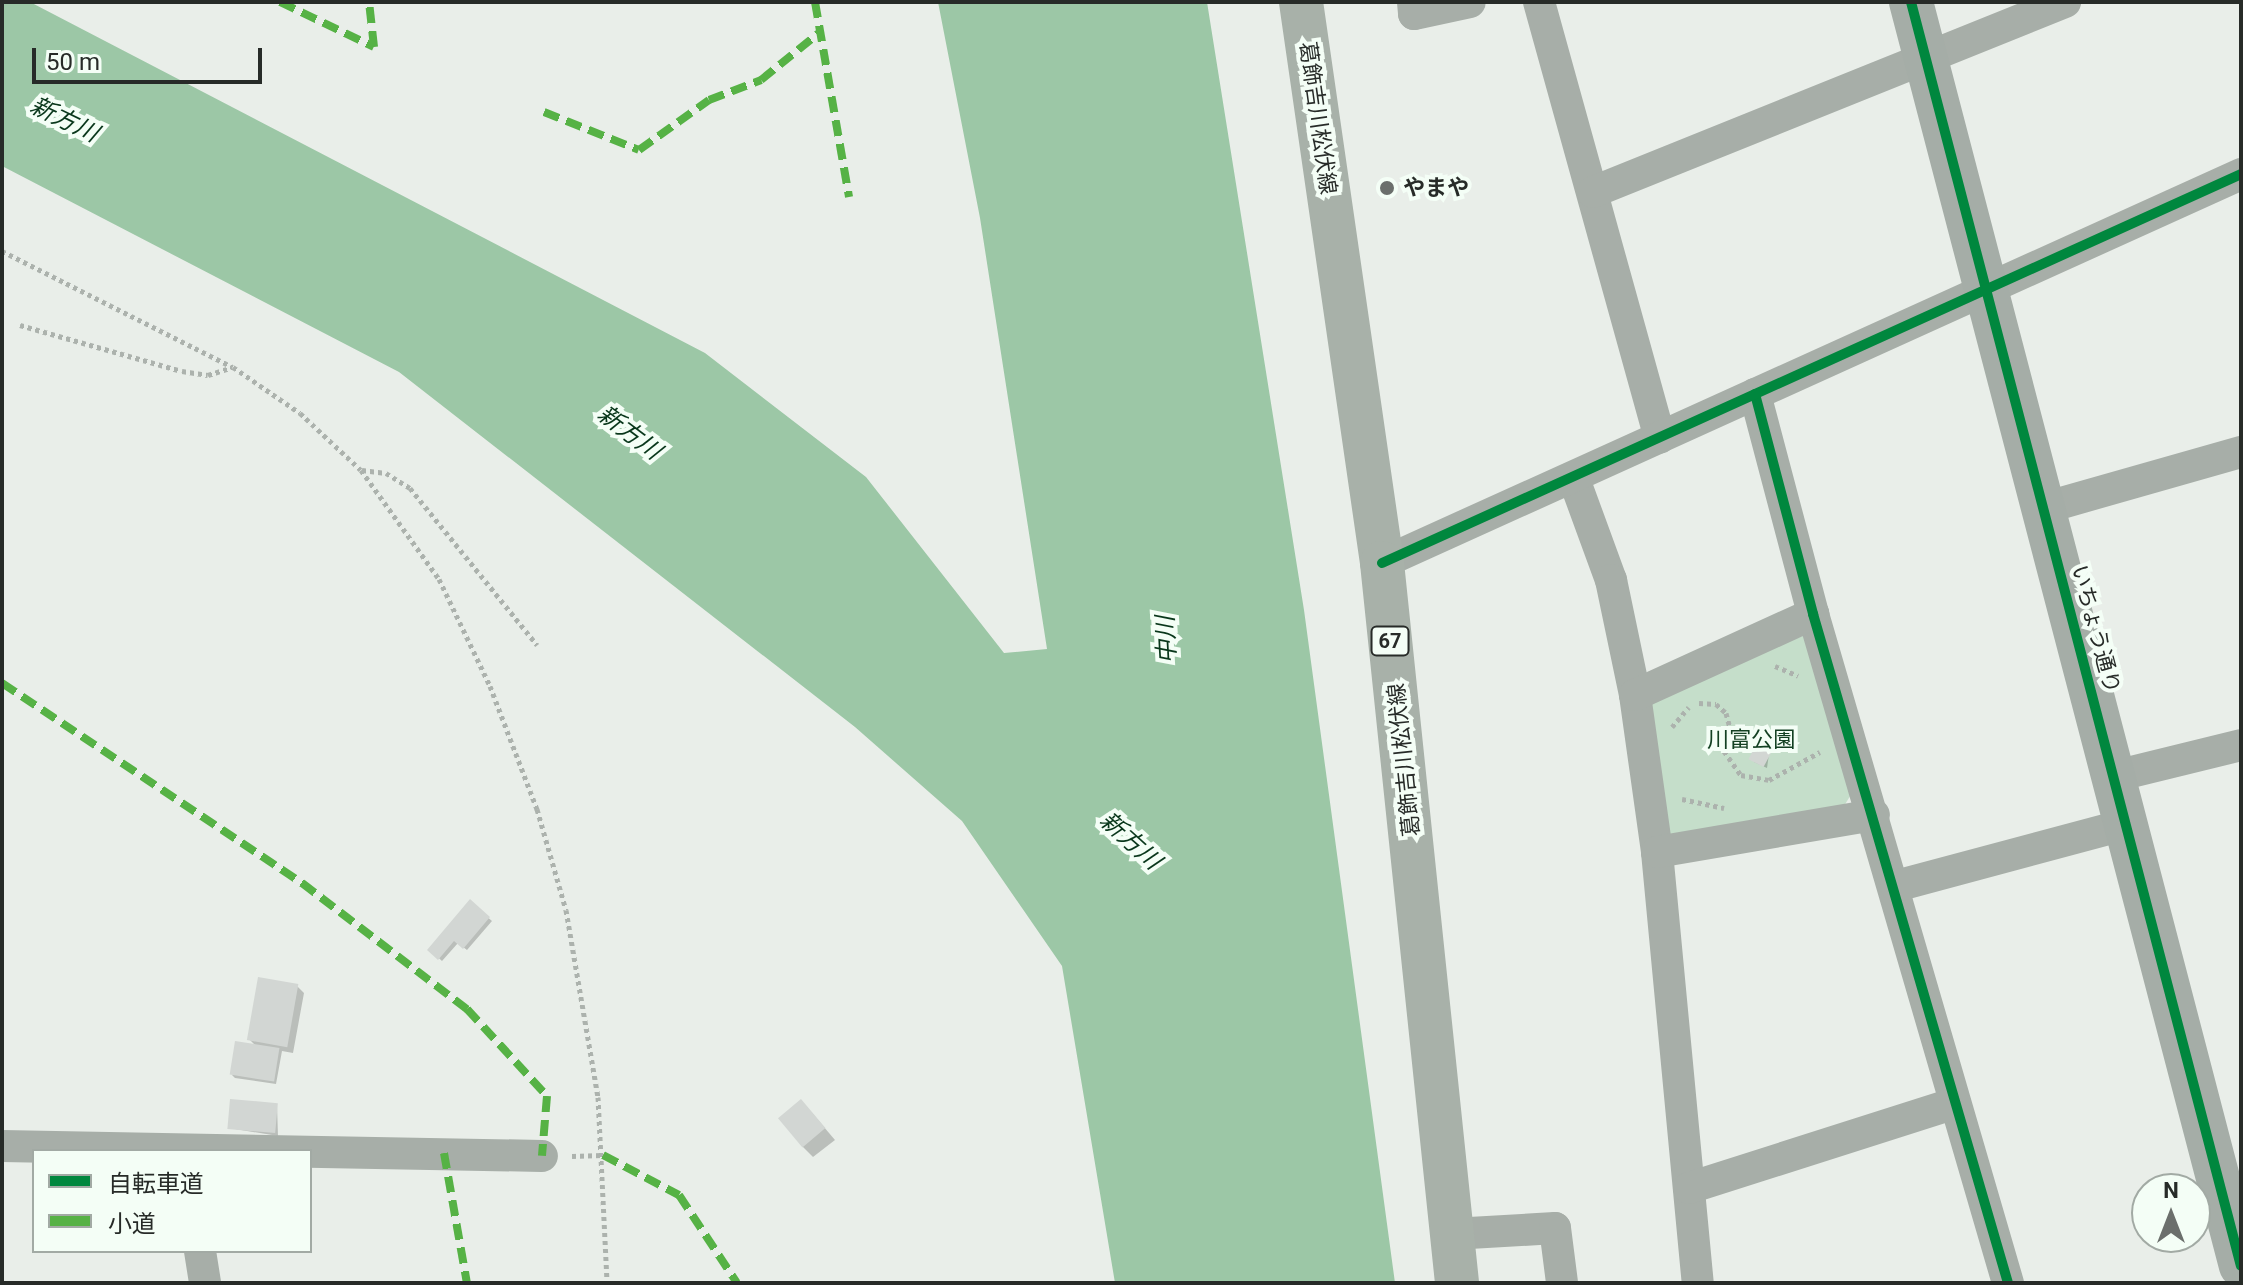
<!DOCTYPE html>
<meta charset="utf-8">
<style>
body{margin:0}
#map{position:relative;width:2243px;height:1285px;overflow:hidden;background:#e9eee9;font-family:Roboto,"Noto Sans JP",sans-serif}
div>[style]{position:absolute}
.green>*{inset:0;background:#c5deca}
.water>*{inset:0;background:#9cc7a6}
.shadow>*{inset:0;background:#0003}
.building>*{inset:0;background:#d2d6d3;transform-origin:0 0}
.path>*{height:5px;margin-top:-2.5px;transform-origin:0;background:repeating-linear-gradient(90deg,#acb2ad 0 4px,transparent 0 8px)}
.street>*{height:32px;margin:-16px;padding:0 16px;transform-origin:16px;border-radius:16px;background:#a7aea8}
.secondary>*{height:44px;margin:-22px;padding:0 22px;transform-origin:22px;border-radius:22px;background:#a5ada7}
.primary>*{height:44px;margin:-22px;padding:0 22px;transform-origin:22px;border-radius:22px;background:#a8b1a9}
.quiet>*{height:8px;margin-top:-4px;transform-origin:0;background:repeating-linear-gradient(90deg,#56b245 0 16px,transparent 0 24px)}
.cycleway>*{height:10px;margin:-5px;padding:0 5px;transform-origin:5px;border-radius:5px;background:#00873e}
.dots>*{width:22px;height:22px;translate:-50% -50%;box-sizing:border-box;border:4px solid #f4fef6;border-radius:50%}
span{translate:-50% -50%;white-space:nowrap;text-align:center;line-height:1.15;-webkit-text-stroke:8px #f4fef6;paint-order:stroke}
.shield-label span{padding:2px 6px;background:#f4fef6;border:2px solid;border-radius:6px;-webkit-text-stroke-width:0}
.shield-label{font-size:20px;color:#272b28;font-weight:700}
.street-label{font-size:22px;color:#272b28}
.poi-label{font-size:22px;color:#272b28;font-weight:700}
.left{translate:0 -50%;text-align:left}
.park-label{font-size:22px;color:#134022}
.water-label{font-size:24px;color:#09371b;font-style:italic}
.frame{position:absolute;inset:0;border:4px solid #272b28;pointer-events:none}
.legend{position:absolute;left:32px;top:1149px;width:280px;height:104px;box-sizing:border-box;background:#f4fef6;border:2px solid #a2aaa4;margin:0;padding:10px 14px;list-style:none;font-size:24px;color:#272b28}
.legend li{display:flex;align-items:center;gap:16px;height:40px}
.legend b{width:40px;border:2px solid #a2aaa4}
.north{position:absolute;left:2131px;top:1173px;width:80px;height:80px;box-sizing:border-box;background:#f4fef6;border:2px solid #a2aaa4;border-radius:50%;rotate:0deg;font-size:22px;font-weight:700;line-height:32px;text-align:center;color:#272b28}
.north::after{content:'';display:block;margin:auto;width:28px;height:36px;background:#6b6f6c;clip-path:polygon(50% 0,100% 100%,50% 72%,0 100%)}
.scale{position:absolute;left:32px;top:48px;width:230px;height:36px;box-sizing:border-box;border:4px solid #272b28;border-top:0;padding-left:10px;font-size:24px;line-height:28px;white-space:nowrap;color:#272b28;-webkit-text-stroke:6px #f4fef6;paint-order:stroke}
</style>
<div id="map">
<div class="green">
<i style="clip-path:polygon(1805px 635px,1852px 793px,1844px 806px,1672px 840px,1666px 831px,1650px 697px)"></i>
</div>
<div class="water">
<i style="clip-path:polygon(2px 2px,30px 2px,705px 353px,866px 477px,1004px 653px,1047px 649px,980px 218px,938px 2px,1207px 2px,1304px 610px,1395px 1283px,1115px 1283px,1062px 966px,962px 821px,855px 727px,399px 372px,2px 166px)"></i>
</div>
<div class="shadow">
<i style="clip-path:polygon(1769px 754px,1767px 768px,1754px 762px)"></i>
<i style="clip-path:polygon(470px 902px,492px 921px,467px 950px,458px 943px,442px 961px,429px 949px)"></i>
<i style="clip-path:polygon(297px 986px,304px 993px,293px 1053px,282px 1051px,276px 1084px,235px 1078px,232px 1075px,256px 1046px,249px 1039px)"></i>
<i style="clip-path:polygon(277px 1105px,278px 1136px,229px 1128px)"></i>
<i style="clip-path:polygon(812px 1113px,835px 1140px,813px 1157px,802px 1146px)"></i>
</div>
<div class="building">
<i style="left:1756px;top:745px;width:17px;height:16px;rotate:28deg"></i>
<i style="clip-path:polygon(470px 899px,490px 917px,463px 949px,454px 941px,438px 960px,427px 950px)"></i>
<i style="left:258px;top:977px;width:41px;height:64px;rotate:10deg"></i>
<i style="left:235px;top:1041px;width:45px;height:34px;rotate:9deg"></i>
<i style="left:230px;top:1099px;width:48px;height:30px;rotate:5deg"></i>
<i style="left:801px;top:1099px;width:38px;height:30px;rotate:50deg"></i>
</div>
<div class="path">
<i style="left:2px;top:251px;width:258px;rotate:26.7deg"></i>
<i style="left:233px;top:367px;width:81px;rotate:34.5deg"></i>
<i style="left:300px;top:413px;width:83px;rotate:43.1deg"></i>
<i style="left:361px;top:470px;width:134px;rotate:54.4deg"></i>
<i style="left:439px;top:579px;width:119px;rotate:64.5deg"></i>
<i style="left:490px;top:686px;width:132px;rotate:69.1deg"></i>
<i style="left:537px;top:809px;width:105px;rotate:74deg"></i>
<i style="left:566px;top:910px;width:190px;rotate:80.3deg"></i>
<i style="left:598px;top:1097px;width:186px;rotate:87.2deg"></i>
<i style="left:20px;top:325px;width:168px;rotate:15.9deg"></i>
<i style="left:182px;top:371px;width:26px;rotate:9deg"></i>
<i style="left:208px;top:375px;width:25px;rotate:-18deg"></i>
<i style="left:362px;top:470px;width:24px;rotate:7deg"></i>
<i style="left:386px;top:473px;width:28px;rotate:32deg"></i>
<i style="left:410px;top:488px;width:202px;rotate:51deg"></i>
<i style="left:1775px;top:666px;width:25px;rotate:23deg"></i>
<i style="left:1699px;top:703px;width:17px;rotate:3deg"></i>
<i style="left:1716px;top:704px;width:13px;rotate:42deg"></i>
<i style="left:1726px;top:713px;width:20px;rotate:75deg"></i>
<i style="left:1731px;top:732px;width:20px;rotate:110deg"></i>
<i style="left:1724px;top:751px;width:29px;rotate:55deg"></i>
<i style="left:1741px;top:775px;width:28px;rotate:10deg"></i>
<i style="left:1769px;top:780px;width:58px;rotate:-28.8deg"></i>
<i style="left:1672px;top:727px;width:26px;rotate:-50deg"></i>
<i style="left:1682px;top:799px;width:43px;rotate:12.1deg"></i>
<i style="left:572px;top:1156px;width:31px;rotate:-2deg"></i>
</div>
<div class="street">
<i style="left:1413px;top:2px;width:12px;rotate:85deg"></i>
<i style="left:1414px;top:14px;width:57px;rotate:-12.1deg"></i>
<i style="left:1539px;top:2px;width:452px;rotate:74.5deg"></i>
<i style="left:1593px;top:192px;width:509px;rotate:-21.93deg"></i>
<i style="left:1755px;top:394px;width:228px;rotate:75.2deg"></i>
<i style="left:1813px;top:614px;width:697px;rotate:73.75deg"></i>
<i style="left:1574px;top:479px;width:108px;rotate:69.9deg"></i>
<i style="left:1611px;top:580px;width:117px;rotate:78.2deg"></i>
<i style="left:1635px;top:695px;width:159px;rotate:82deg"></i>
<i style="left:1657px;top:852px;width:433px;rotate:84.6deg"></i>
<i style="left:2044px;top:508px;width:205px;rotate:-15.9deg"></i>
<i style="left:1382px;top:563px;width:943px;rotate:-24.36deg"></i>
<i style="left:1635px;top:695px;width:196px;rotate:-24.5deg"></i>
<i style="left:2115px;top:776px;width:130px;rotate:-13.8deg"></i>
<i style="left:1657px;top:852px;width:220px;rotate:-9.7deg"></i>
<i style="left:1896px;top:886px;width:239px;rotate:-15deg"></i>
<i style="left:2px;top:1146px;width:540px;rotate:1.06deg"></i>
<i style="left:1689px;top:1188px;width:279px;rotate:-17.7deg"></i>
<i style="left:1452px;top:1234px;width:103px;rotate:-3.3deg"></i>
<i style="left:1555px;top:1228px;width:55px;rotate:82.7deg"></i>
<i style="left:200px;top:1251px;width:32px;rotate:81deg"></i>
</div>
<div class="secondary">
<i style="left:1911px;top:2px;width:1306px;rotate:75.37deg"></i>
</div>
<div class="primary">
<i style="left:1301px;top:2px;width:567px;rotate:81.78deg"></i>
<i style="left:1382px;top:563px;width:724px;rotate:84.05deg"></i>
</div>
<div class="quiet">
<i style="left:280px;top:2px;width:104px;rotate:25.6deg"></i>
<i style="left:374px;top:47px;width:45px;rotate:-96.3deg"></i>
<i style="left:815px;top:2px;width:198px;rotate:80.1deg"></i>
<i style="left:544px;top:112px;width:102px;rotate:21.8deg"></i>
<i style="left:639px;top:150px;width:86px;rotate:-35.5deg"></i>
<i style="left:709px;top:100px;width:56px;rotate:-21deg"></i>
<i style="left:761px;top:80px;width:76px;rotate:-39.1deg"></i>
<i style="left:2px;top:683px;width:361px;rotate:33.7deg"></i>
<i style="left:302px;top:883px;width:208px;rotate:37.4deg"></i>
<i style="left:467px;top:1009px;width:118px;rotate:47.4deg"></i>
<i style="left:547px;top:1096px;width:60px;rotate:94.8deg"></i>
<i style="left:444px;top:1153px;width:132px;rotate:80deg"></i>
<i style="left:603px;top:1155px;width:86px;rotate:27.8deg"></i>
<i style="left:679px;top:1195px;width:105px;rotate:56.6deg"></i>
</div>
<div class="cycleway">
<i style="left:1911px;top:2px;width:1306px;rotate:75.37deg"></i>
<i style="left:1755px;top:394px;width:228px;rotate:75.2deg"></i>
<i style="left:1813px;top:614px;width:697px;rotate:73.75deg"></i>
<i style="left:1382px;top:563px;width:943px;rotate:-24.36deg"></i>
</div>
<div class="dots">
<i style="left:1387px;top:188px;background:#6b6f6c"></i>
</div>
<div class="shield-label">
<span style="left:1390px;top:641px">67</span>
</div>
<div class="street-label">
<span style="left:1318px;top:118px;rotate:82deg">葛飾吉川松伏線</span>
<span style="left:2096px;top:629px;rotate:75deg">いちょう通り</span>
<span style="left:1404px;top:760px;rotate:-96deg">葛飾吉川松伏線</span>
</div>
<div class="poi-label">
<span class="left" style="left:1403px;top:188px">やまや</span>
</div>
<div class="park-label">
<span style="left:1751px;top:740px">川富公園</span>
</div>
<div class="water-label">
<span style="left:64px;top:120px;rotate:26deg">新方川</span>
<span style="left:629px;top:433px;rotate:37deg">新方川</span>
<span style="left:1167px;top:640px;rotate:-93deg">中川</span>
<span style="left:1130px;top:841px;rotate:42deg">新方川</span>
</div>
<div class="frame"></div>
<ul class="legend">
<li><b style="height:10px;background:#00873e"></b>自転車道</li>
<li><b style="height:10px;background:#56b245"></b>小道</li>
</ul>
<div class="north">N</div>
<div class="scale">50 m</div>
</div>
